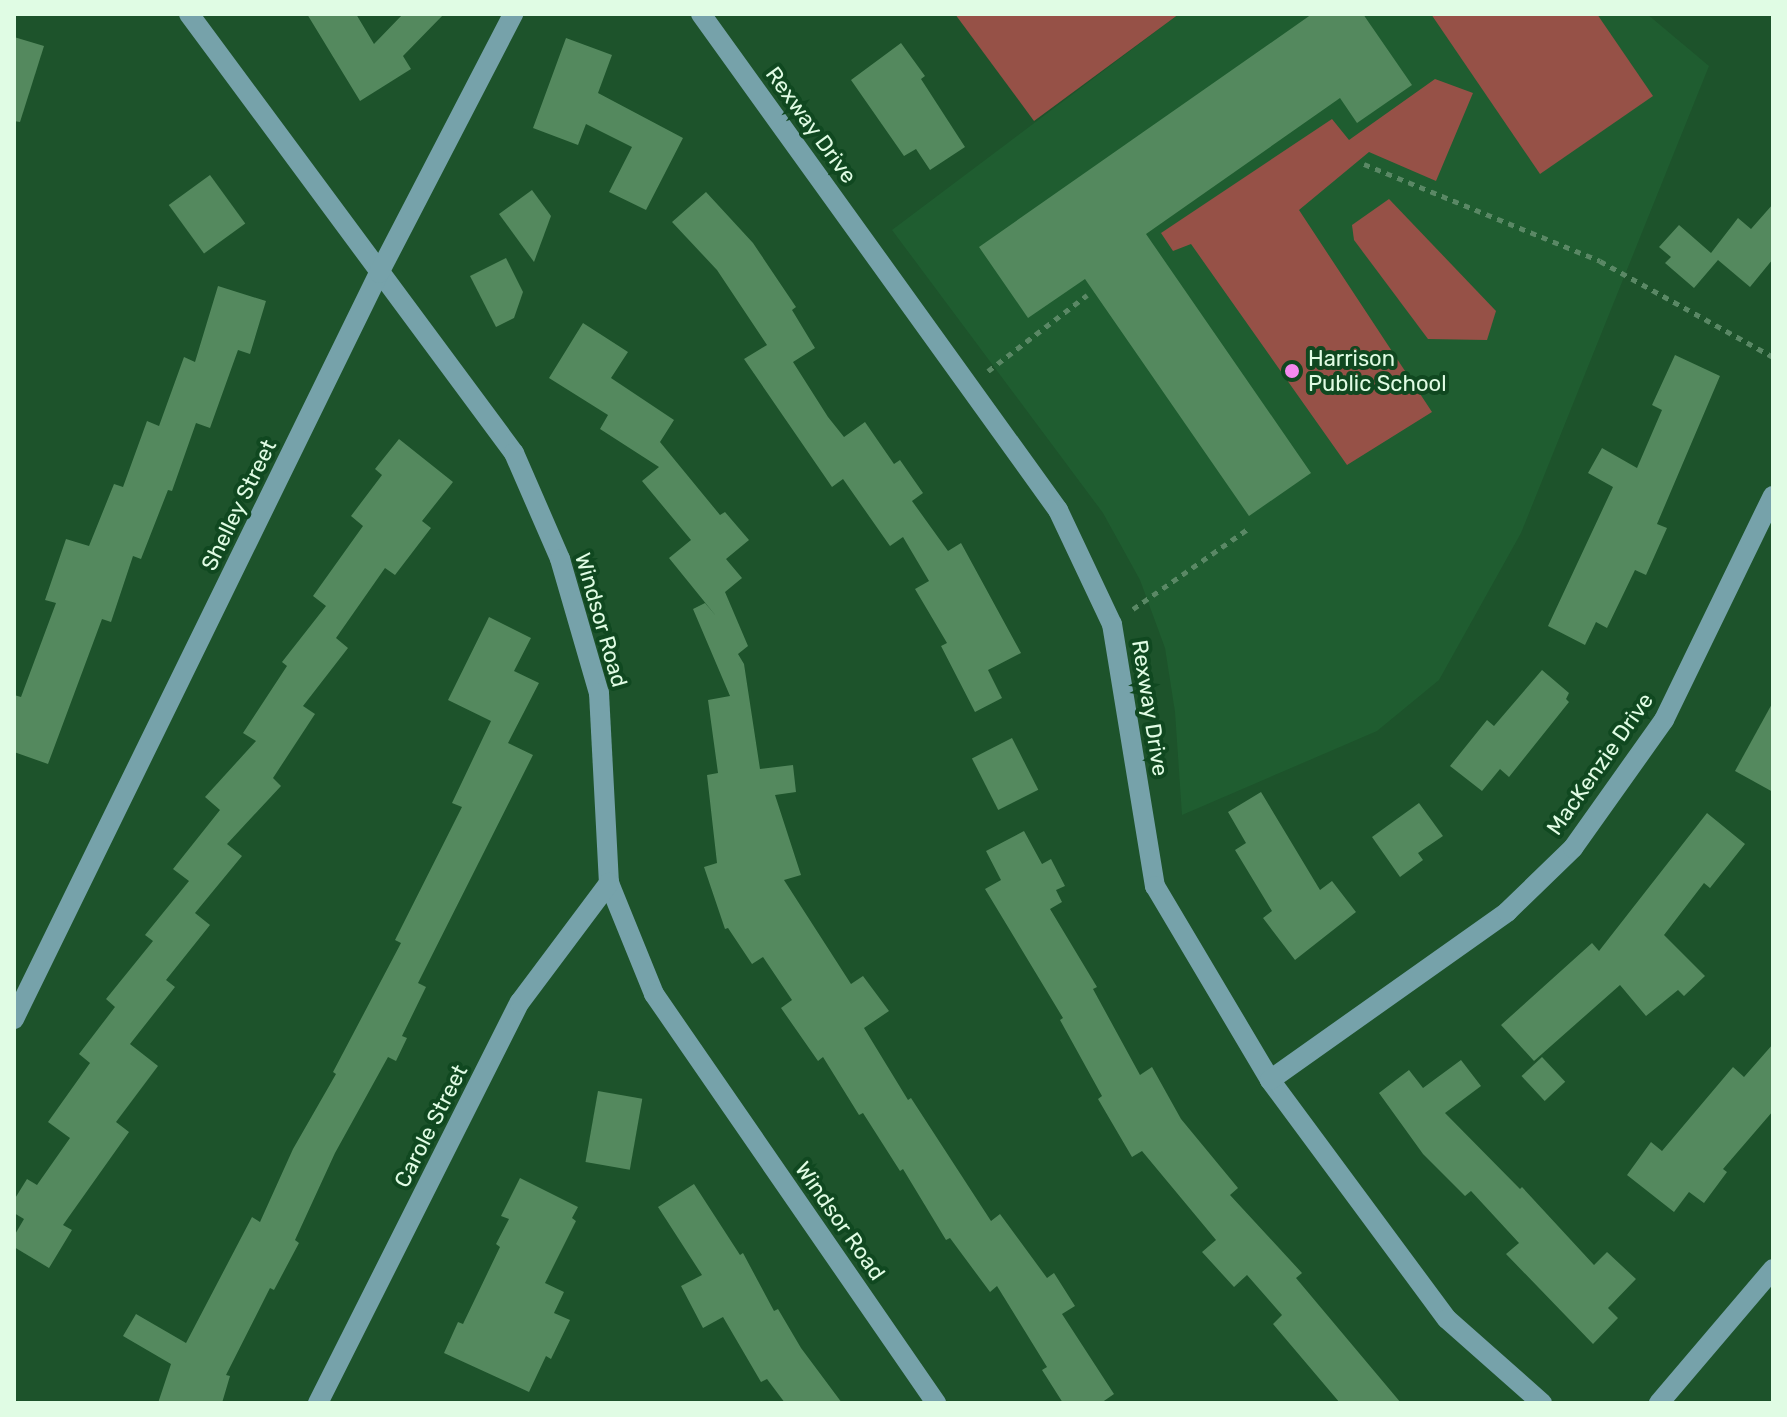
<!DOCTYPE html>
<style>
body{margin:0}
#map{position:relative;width:1787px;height:1417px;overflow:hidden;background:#1d532b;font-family:Rubik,sans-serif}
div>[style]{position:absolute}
.built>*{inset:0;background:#1f5d30}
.green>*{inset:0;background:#965147}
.building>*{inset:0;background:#54895e;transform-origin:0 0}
.path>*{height:5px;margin-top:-2.5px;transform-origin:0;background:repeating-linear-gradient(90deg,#5a8865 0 6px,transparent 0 12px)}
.minor>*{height:20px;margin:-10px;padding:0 10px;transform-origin:10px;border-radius:10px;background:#76a2aa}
.dots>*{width:22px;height:22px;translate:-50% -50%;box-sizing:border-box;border:4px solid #104820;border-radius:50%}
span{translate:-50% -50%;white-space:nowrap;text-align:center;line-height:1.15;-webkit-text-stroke:8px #104820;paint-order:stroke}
.street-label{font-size:22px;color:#e0fce4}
.poi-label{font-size:22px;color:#e0fce4}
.left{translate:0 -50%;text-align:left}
.frame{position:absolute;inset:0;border:16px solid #e0fce4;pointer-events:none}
</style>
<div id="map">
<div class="built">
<i style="clip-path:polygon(1179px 14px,1647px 14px,1709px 66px,1521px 533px,1439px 680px,1377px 731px,1182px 815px,1175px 712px,1165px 648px,1140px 580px,1103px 513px,892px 230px)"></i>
</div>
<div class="green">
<i style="clip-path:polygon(955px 14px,1179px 14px,1034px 121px)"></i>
<i style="clip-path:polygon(1431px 14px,1597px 14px,1653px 96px,1540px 174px)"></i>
<i style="clip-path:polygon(1435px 79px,1473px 93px,1436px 181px,1369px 152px,1299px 210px,1432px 412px,1347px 465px,1191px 244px,1173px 251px,1161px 233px,1332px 119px,1349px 140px)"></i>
<i style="clip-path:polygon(1389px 199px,1496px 311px,1487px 340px,1428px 339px,1354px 240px,1352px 225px)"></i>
</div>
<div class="building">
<i style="clip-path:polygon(307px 14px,356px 14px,374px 44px,403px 14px,444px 14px,403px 56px,411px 69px,360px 101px)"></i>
<i style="clip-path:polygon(1312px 14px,1363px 14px,1412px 85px,1357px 123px,1340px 98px,1146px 234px,1311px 473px,1249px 516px,1085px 279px,1028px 318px,979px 247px)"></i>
<i style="clip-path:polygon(14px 37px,44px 46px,20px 122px,14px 121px)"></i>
<i style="clip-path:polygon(566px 38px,612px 55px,598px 93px,683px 138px,646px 210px,609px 192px,632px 147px,586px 124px,578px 145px,533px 128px)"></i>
<i style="clip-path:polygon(901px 43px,925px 76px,921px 79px,965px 147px,930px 170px,916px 149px,904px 156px,851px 80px)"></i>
<i style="left:210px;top:175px;width:60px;height:51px;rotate:54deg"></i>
<i style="clip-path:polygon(532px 190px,551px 216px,534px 262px,499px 214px)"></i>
<i style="clip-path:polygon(706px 192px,753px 243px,796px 307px,792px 310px,815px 348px,793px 362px,828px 417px,844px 437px,865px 422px,894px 464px,900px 460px,923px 493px,912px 501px,948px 551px,961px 543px,1021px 653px,988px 670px,1002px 698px,975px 712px,941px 646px,947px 643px,915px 589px,929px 581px,903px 537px,890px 546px,843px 479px,832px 487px,744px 359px,767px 345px,717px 270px,672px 222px)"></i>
<i style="clip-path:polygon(1773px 204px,1773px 259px,1750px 287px,1718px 260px,1694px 288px,1665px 263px,1671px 257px,1659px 247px,1679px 225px,1711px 253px,1738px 218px,1751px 229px)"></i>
<i style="clip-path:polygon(506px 258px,523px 292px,514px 318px,496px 327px,470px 276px)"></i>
<i style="clip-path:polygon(218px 286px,266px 301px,250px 354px,238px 350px,210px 428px,196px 423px,172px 491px,168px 490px,141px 559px,133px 556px,111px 622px,102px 619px,48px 764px,14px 752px,14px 695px,21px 697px,56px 603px,45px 600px,66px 539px,89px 546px,114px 484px,123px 487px,147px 421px,159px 426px,184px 357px,195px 362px)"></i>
<i style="clip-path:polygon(583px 323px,628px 352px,611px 378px,674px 420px,660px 442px,720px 515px,725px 512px,749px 540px,726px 559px,742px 578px,725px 592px,748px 646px,738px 654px,744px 664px,760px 769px,793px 765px,796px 792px,775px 795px,801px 875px,784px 880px,851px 984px,863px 976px,889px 1011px,864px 1028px,908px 1100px,911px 1098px,991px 1221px,1000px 1214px,1047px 1278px,1054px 1273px,1075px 1306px,1062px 1314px,1114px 1394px,1101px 1403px,1063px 1403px,1042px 1370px,1047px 1367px,997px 1286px,990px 1292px,950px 1238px,946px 1240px,903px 1169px,900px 1171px,863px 1113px,859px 1115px,823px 1057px,818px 1061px,781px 1008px,792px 1000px,763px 957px,752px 964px,728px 928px,725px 929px,704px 867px,717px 863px,707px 775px,718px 773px,708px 700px,730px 696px,693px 609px,705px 603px,716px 616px,669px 558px,691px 540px,642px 481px,659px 467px,600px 429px,608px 415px,549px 378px)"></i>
<i style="clip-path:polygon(1675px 355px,1720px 376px,1657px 524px,1667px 528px,1646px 575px,1635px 570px,1607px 628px,1596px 622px,1585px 645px,1548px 626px,1613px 487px,1588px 473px,1602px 448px,1637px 468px,1662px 410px,1652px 405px)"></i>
<i style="clip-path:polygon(399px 439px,453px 482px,422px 521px,431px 528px,395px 575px,385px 568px,336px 638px,348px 648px,303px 706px,315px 714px,273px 778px,281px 786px,227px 844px,242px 856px,195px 913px,210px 925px,166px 980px,175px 987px,130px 1044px,158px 1066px,116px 1122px,129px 1132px,63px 1225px,72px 1230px,49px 1268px,14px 1247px,14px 1236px,24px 1219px,14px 1213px,14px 1200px,27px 1179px,37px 1185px,70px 1138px,48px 1122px,90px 1063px,79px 1054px,115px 1007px,106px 999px,153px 941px,145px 935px,189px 881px,173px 869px,220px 810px,205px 797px,256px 741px,243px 733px,287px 666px,282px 662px,326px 606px,313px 596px,363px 526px,351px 516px,382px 475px,375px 469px)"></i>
<i style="clip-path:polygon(489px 617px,531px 638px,514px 671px,539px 683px,508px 743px,533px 755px,418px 983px,426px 987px,402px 1036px,407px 1038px,396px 1061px,388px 1057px,335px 1153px,295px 1240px,299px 1243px,274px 1290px,270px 1288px,226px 1375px,230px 1376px,222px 1403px,158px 1403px,171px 1364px,123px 1336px,136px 1314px,186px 1343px,252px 1217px,260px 1222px,293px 1149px,336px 1074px,333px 1072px,401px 943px,395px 940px,462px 807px,452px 803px,491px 721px,448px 700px)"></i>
<i style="clip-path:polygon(1542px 670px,1569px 693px,1566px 699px,1569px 702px,1509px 777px,1500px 769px,1482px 791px,1450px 766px,1487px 720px,1494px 726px)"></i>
<i style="clip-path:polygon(1773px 702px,1773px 792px,1735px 771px)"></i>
<i style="left:1012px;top:738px;width:58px;height:45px;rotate:63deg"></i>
<i style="clip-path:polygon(1261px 792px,1320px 890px,1332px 881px,1356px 912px,1295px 960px,1263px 918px,1272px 911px,1235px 850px,1246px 843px,1228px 812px)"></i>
<i style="clip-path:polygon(1419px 803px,1443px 836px,1418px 853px,1423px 860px,1400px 877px,1372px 837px)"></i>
<i style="clip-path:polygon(1707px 813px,1745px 844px,1710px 888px,1704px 883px,1664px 935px,1705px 976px,1684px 996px,1678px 990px,1646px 1016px,1620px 985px,1534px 1061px,1501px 1025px,1592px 943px,1599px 951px)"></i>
<i style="clip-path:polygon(1024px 831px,1042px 864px,1051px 859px,1065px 886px,1056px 890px,1062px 902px,1050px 909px,1097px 987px,1093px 989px,1140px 1075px,1152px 1067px,1181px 1119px,1238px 1188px,1230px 1195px,1302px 1273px,1296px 1278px,1401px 1403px,1340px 1403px,1273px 1324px,1282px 1315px,1247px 1275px,1234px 1287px,1202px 1252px,1216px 1240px,1142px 1151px,1132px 1157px,1098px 1099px,1102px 1096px,1060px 1020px,1063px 1018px,985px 889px,1001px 880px,986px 851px)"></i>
<i style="clip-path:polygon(1773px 1044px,1773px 1111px,1723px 1169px,1727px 1172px,1704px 1203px,1689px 1192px,1674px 1212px,1627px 1175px,1651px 1142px,1662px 1151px,1733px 1067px,1744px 1077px)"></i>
<i style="left:1542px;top:1057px;width:34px;height:28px;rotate:47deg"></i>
<i style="clip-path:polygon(1461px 1060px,1481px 1086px,1445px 1113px,1520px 1189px,1522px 1187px,1594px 1265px,1607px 1252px,1636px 1279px,1608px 1308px,1618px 1318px,1593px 1344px,1506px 1254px,1519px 1243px,1471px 1191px,1465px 1196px,1423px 1154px,1379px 1093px,1409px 1070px,1423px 1088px)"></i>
<i style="left:598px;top:1091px;width:45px;height:72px;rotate:10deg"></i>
<i style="clip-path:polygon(520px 1178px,578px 1207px,572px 1218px,576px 1221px,545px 1283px,564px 1292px,554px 1313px,570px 1320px,551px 1359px,546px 1356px,529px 1392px,444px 1353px,458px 1322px,463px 1324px,500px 1247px,496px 1244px,509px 1219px,501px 1216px)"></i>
<i style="clip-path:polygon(694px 1184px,740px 1255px,743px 1253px,774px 1311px,778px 1309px,801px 1348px,842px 1403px,785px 1403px,767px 1379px,761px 1382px,723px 1317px,703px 1328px,681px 1286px,702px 1275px,658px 1207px)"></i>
</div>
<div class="path">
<i style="left:1364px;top:164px;width:255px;rotate:22.3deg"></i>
<i style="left:1600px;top:261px;width:198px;rotate:29deg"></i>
<i style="left:988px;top:371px;width:125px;rotate:-37.5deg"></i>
<i style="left:1133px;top:609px;width:141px;rotate:-34.9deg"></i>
</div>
<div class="minor">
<i style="left:189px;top:14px;width:546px;rotate:53.49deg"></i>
<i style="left:514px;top:453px;width:116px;rotate:66.5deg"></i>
<i style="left:560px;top:559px;width:140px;rotate:73.8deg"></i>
<i style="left:599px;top:693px;width:190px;rotate:87deg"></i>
<i style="left:609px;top:883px;width:120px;rotate:67.9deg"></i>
<i style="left:654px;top:994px;width:497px;rotate:55.4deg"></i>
<i style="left:701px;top:14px;width:611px;rotate:54.26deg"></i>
<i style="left:1058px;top:510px;width:126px;rotate:64.7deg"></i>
<i style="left:1112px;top:624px;width:266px;rotate:80.7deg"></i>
<i style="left:1155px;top:886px;width:226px;rotate:59.3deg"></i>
<i style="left:1270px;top:1080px;width:297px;rotate:53.5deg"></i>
<i style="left:1447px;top:1319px;width:127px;rotate:41.5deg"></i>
<i style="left:14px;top:1019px;width:831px;rotate:-63.93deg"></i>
<i style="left:379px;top:273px;width:292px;rotate:-62.6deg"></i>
<i style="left:1270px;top:1080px;width:291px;rotate:-35.3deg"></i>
<i style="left:1507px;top:912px;width:92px;rotate:-44.1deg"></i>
<i style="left:1573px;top:848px;width:157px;rotate:-54.6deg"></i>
<i style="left:1664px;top:720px;width:249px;rotate:-64.1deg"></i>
<i style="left:318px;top:1403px;width:449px;rotate:-63.3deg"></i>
<i style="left:520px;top:1002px;width:149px;rotate:-53.2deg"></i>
<i style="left:1659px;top:1403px;width:176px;rotate:-49.6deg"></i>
</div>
<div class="dots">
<i style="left:1292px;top:371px;background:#f589ef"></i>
</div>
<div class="street-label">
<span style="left:811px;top:125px;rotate:54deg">Rexway Drive</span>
<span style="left:239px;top:505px;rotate:-64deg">Shelley Street</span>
<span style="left:601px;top:620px;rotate:74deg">Windsor Road</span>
<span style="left:1150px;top:708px;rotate:81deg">Rexway Drive</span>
<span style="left:1600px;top:764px;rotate:-55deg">MacKenzie Drive</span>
<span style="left:431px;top:1126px;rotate:-63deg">Carole Street</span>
<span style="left:840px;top:1221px;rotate:55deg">Windsor Road</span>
</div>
<div class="poi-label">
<span class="left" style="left:1308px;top:371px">Harrison<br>Public School</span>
</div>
<div class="frame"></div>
</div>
